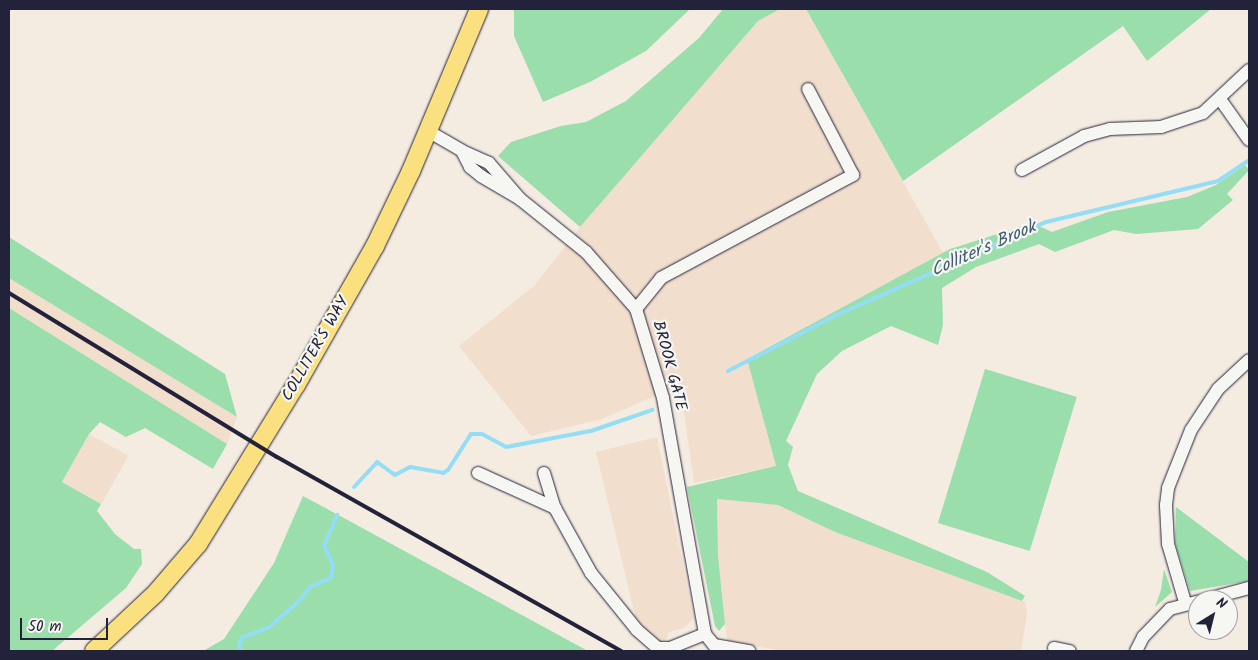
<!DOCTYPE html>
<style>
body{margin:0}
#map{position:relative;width:1258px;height:660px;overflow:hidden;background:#f4ebe1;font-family:Kalam,sans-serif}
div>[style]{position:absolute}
.built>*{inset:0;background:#f2decd;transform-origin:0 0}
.green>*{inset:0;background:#9adeab;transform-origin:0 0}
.stream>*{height:4px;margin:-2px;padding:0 2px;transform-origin:2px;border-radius:2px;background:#94ddf6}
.roads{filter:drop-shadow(0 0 1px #22223b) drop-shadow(0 0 1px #22223b)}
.minor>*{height:12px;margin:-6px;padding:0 6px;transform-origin:6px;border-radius:6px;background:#f6f6f2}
.highway>*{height:18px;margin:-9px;padding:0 9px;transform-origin:9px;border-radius:9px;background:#fbe080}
.rail>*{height:4px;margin:-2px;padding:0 2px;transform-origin:2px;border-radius:2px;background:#22223b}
span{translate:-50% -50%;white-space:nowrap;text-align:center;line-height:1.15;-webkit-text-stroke:4.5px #f6f6f2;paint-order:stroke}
.street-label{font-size:16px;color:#22223b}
.water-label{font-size:18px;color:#445a73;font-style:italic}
.frame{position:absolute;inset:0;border:10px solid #22223b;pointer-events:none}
.north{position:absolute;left:1188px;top:590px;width:50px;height:50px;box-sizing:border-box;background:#f6f6f2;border:1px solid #a1a1a9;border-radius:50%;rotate:36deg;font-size:14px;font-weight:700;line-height:20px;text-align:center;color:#22223b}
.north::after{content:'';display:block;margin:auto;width:18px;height:22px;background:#22223b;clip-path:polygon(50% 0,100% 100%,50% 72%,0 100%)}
.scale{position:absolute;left:20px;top:618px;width:88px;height:22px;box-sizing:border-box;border:2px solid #22223b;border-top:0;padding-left:6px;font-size:15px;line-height:18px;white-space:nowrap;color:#22223b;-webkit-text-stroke:4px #f6f6f2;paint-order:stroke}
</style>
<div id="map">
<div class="built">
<i style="clip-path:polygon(780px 9px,806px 9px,943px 253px,747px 358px,776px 466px,694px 483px,680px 385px,602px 419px,531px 436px,459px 346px,534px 286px,596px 207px,758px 21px)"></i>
<i style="clip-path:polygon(9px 278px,237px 417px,227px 444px,9px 308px)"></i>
<i style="left:89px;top:434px;width:45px;height:55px;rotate:29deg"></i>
<i style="clip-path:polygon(657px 437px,694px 618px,684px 628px,669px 632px,665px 643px,657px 645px,638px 628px,596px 452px)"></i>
<i style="clip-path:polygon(717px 499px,778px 505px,835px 532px,1025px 602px,1027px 614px,1021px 651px,782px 651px,727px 641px,718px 556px)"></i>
</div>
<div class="green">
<i style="clip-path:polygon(514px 9px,690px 9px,646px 51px,590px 82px,543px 102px,514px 36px)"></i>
<i style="clip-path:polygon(723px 9px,780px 9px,758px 21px,580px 227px,498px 156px,511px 142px,561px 126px,586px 122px,626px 101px,699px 38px)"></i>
<i style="clip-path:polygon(806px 9px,1211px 9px,1147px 61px,1123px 26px,903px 181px)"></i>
<i style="clip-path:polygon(1245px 165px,1249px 170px,1227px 194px,1233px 200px,1198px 229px,1136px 234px,1114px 230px,1055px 252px,1039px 244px,976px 267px,942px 288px,943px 325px,938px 345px,891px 326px,842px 351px,817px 374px,786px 441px,793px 447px,788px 465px,798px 491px,987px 572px,1025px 596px,1022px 601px,835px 532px,778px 505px,717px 499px,718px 556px,725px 624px,719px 631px,715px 626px,687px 487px,776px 466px,747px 359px,950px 249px,1032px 223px,1052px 232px,1108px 212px,1187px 197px,1216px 185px)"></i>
<i style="clip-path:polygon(9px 237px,225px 374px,237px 417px,9px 278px)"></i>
<i style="clip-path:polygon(9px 308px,227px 444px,213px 469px,145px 428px,126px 437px,100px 422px,89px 434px,62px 482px,101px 504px,97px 511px,115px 534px,134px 549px,141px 549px,142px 564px,126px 588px,52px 651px,9px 651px)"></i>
<i style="left:985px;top:369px;width:96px;height:161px;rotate:17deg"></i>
<i style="clip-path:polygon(303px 496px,342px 517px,588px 651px,203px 651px,224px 639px,274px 563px)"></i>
<i style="clip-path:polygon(1176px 507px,1249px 562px,1249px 581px,1190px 591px,1175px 543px)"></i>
<i style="clip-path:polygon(1164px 569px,1172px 592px,1155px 607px,1161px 590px)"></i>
</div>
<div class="stream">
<i style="left:728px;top:371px;width:123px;rotate:-27.2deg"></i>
<i style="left:837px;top:315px;width:229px;rotate:-24deg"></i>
<i style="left:1046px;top:222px;width:177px;rotate:-13.4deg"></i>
<i style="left:1218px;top:181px;width:37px;rotate:-34deg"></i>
<i style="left:354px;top:487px;width:34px;rotate:-47deg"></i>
<i style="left:377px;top:462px;width:22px;rotate:36deg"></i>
<i style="left:395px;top:475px;width:17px;rotate:-28deg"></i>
<i style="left:410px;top:467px;width:34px;rotate:10deg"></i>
<i style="left:443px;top:473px;width:6px;rotate:-31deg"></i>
<i style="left:448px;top:470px;width:43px;rotate:-57.4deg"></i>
<i style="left:471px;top:434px;width:11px"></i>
<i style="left:482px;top:434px;width:27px;rotate:28deg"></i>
<i style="left:506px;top:447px;width:86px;rotate:-10.7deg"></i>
<i style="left:591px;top:431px;width:65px;rotate:-19deg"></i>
<i style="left:241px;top:651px;width:7px;rotate:-106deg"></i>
<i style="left:239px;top:644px;width:8px;rotate:-60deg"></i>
<i style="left:243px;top:637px;width:27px;rotate:-20deg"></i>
<i style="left:268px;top:628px;width:40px;rotate:-41deg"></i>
<i style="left:298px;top:602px;width:19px;rotate:-51deg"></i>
<i style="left:310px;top:587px;width:23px;rotate:-23deg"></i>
<i style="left:331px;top:578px;width:13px;rotate:-81deg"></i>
<i style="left:333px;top:565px;width:21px;rotate:-115deg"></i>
<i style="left:324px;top:546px;width:34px;rotate:-67deg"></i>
</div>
<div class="roads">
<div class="minor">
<i style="left:1220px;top:99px;width:50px;rotate:54.7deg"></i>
<i style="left:428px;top:131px;width:39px;rotate:30deg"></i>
<i style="left:1022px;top:170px;width:71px;rotate:-28.7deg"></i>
<i style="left:1084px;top:136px;width:27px;rotate:-15deg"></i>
<i style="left:1110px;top:129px;width:51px;rotate:-2.2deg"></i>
<i style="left:1161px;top:127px;width:44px;rotate:-18.4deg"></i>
<i style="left:1203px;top:113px;width:63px;rotate:-43.1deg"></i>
<i style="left:520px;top:199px;width:48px;rotate:-130.7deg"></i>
<i style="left:489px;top:163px;width:30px;rotate:-156deg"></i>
<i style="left:462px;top:151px;width:18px;rotate:63deg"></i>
<i style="left:470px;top:167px;width:14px;rotate:39deg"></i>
<i style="left:481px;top:176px;width:45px;rotate:30.5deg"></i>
<i style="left:520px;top:199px;width:85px;rotate:38.8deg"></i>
<i style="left:586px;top:252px;width:76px;rotate:48.7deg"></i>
<i style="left:636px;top:309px;width:93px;rotate:73.1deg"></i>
<i style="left:663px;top:398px;width:240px;rotate:79.9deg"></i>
<i style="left:705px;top:634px;width:14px;rotate:51deg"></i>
<i style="left:714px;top:645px;width:36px;rotate:10deg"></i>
<i style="left:636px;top:309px;width:40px;rotate:-51deg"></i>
<i style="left:661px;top:278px;width:218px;rotate:-28.2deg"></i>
<i style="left:853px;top:175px;width:97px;rotate:-117.6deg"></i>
<i style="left:478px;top:473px;width:85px;rotate:24.4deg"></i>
<i style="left:544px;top:473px;width:37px;rotate:73deg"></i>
<i style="left:555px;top:508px;width:74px;rotate:61deg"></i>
<i style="left:591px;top:573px;width:73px;rotate:51.1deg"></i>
<i style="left:637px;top:630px;width:28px;rotate:41deg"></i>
<i style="left:658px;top:648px;width:12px"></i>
<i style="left:670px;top:648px;width:38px;rotate:-22deg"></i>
<i style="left:1185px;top:602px;width:60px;rotate:-106.3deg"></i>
<i style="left:1168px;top:544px;width:39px;rotate:-93deg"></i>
<i style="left:1166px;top:505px;width:17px;rotate:-83deg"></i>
<i style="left:1168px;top:488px;width:62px;rotate:-68.4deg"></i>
<i style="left:1191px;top:430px;width:49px;rotate:-56.6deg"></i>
<i style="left:1218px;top:389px;width:42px;rotate:-43.1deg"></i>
<i style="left:1054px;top:648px;width:16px;rotate:11deg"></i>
<i style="left:1136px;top:651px;width:16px;rotate:-63deg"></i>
<i style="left:1143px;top:637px;width:39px;rotate:-46deg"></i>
<i style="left:1170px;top:609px;width:82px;rotate:-14.9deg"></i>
</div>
<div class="highway">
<i style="left:94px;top:651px;width:83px;rotate:-43.1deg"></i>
<i style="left:155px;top:594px;width:66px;rotate:-49.3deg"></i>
<i style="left:198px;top:544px;width:187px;rotate:-58.4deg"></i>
<i style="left:296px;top:385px;width:160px;rotate:-60.4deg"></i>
<i style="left:375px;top:246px;width:83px;rotate:-64.4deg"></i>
<i style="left:411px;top:171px;width:176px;rotate:-67.2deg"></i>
</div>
</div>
<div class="rail">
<i style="left:9px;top:293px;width:314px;rotate:31.5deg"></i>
<i style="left:277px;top:457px;width:395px;rotate:29.4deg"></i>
</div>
<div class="street-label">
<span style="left:316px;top:349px;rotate:-60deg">COLLITER'S WAY</span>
<span style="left:669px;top:366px;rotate:75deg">BROOK GATE</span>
</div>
<div class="water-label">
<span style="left:984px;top:250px;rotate:-24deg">Colliter's Brook</span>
</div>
<div class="frame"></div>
<div class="north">N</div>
<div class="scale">50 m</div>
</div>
